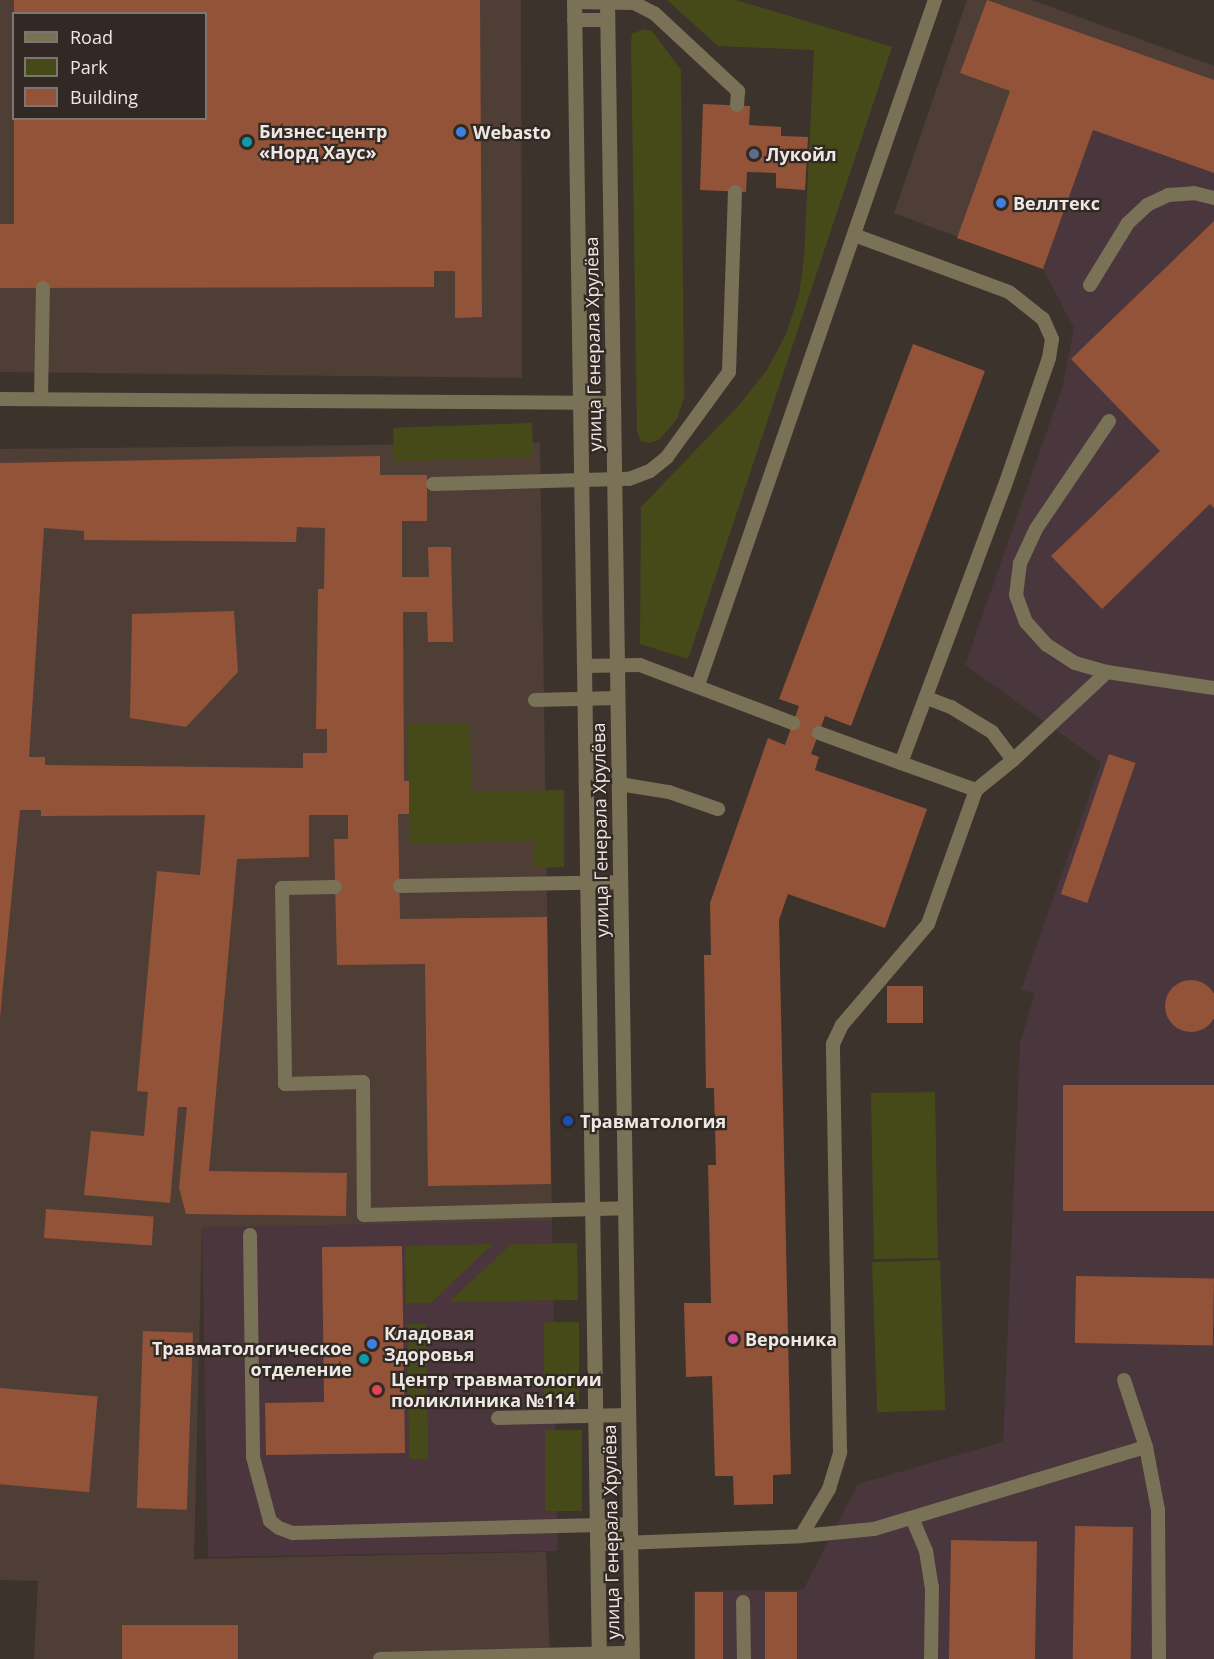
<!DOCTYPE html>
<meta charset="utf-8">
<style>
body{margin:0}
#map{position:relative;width:1214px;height:1659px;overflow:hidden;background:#3d332d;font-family:"Open Sans",sans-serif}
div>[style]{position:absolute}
.built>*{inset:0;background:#4e3e36}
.industrial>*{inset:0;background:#4a363d}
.medical>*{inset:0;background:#4a363c;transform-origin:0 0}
.green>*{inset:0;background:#464a19;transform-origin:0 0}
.building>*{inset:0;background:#935338;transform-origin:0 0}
.round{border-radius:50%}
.service>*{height:14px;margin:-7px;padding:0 7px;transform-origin:7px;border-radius:7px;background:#7a7256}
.minor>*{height:15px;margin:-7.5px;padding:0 7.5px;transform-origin:7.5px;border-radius:7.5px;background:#7a7256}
.dots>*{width:16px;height:16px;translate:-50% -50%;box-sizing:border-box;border:3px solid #322924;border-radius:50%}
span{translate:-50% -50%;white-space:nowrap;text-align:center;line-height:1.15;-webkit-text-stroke:4.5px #322924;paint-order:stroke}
.poi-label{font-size:18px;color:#eee8e4;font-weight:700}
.left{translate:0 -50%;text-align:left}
.right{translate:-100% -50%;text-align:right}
.street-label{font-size:18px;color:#eee8e4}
.legend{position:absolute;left:12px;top:12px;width:195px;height:108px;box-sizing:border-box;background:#322924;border:2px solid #7d7571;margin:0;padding:8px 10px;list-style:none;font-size:18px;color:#eee8e4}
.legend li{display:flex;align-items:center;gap:12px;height:30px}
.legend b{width:30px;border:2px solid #7d7571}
</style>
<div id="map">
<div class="built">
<i style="clip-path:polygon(evenodd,0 0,521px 0,522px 378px,0 372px,0 0,14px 14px,206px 14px,206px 118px,14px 118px,14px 14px)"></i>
<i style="clip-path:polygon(967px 0,1032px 0,1214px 66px,1214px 173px,1094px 130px,1043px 269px,894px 213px)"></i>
<i style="clip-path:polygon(540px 443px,552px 1221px,202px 1228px,194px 1559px,546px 1552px,550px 1659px,34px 1659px,38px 1581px,0 1580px,0 449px)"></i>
</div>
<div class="industrial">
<i style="clip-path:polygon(1093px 130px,1214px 173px,1214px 1659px,694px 1659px,693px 1591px,803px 1590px,858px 1484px,1003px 1442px,1020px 1043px,1035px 993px,1021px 990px,1101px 762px,965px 665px,1062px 388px,1074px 328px,1043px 269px)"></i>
</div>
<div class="medical">
<i style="left:552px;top:1221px;width:330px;height:350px;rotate:89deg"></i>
</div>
<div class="green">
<i style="clip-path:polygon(667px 0,736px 0,892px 47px,688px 659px,640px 644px,641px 507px,740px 404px,767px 370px,786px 334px,799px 295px,804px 258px,814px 50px,718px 46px)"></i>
<i style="clip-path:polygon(644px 29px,652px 31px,681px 70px,684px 398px,677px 419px,659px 440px,649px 443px,641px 441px,637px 432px,631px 41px,632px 34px)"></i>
<i style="left:532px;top:423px;width:34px;height:139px;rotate:88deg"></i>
<i style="clip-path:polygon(470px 723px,472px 792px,564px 790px,564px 867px,534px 868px,534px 842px,409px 843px,408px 724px)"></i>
<i style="left:935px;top:1092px;width:166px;height:64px;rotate:89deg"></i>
<i style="clip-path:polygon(577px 1243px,578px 1300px,449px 1302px,511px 1244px)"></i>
<i style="clip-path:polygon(493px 1244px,431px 1303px,406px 1303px,405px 1246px)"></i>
<i style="left:940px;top:1260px;width:150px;height:68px;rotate:88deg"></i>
<i style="left:544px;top:1322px;width:35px;height:80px"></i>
<i style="left:426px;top:1324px;width:135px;height:19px;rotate:89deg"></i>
<i style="left:545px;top:1430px;width:37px;height:81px"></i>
</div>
<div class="building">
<i style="clip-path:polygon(14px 0,480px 0,482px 317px,455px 318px,455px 271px,434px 271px,434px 287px,0 288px,0 224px,14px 224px,14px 118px,206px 118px,206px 14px,14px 14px)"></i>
<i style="clip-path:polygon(987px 0,1214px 80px,1214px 173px,1093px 130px,1043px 269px,957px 238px,1010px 91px,960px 73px)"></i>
<i style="clip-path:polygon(703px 104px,750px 106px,749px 125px,781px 127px,781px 136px,808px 137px,805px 190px,776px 188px,776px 173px,747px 172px,746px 192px,700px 190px)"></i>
<i style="clip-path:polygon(1214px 221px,1214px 508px,1210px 504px,1102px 609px,1051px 556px,1160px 451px,1071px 359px)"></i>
<i style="clip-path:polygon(913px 344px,985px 371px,851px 726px,825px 716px,811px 754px,819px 757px,815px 770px,927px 809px,885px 928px,788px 894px,779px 920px,791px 1474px,773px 1475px,773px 1504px,734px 1505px,733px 1476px,715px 1476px,712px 1376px,686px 1377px,684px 1303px,711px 1303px,708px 1165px,716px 1165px,714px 1088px,706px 1088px,704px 955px,711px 955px,710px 903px,768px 738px,785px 745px,799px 706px,779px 699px)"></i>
<i style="clip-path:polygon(evenodd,380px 456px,380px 475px,427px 475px,427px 521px,402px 521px,402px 577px,429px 577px,428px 547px,451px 547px,453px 642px,428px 642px,427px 612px,403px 612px,404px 781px,409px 781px,409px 814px,398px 814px,400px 919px,547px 917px,551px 1184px,428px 1186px,425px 964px,337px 965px,334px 839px,348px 839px,348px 815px,309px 815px,309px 857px,237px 859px,209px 1171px,347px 1173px,346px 1216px,186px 1214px,179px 1188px,187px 1107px,178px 1107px,170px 1203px,84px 1195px,91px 1131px,144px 1136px,148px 1092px,137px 1091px,157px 871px,200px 875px,205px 815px,41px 816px,41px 810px,20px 810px,0 1017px,0 463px,380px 456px,297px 527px,325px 528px,324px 589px,318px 589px,316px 729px,327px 729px,327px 753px,303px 753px,303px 768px,45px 765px,45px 757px,29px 757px,44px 528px,84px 531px,84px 540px,296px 542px,297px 527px)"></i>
<i style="clip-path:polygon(234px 611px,238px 672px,186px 727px,130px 718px,132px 614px)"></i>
<i style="left:1109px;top:754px;width:28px;height:148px;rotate:19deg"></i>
<i class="round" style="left:1165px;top:980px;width:52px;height:52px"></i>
<i style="left:887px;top:986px;width:36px;height:37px"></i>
<i style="left:1214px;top:1085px;width:126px;height:151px;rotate:90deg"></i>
<i style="left:46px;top:1209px;width:108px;height:29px;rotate:4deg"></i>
<i style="clip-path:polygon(402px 1246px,405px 1453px,266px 1455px,265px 1403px,324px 1402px,322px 1247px)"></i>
<i style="left:1076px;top:1276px;width:138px;height:67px;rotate:1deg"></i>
<i style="left:143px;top:1331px;width:50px;height:177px;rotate:2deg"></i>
<i style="left:0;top:1388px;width:98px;height:96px;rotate:5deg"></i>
<i style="left:1075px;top:1526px;width:58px;height:133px;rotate:1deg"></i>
<i style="left:951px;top:1540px;width:86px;height:119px;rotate:1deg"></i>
<i style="left:695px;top:1592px;width:28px;height:67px"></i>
<i style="left:765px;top:1592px;width:32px;height:67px"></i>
<i style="left:122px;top:1625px;width:116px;height:34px"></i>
</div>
<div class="service">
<i style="left:574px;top:2px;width:60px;rotate:1deg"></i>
<i style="left:634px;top:3px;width:22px;rotate:27deg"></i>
<i style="left:654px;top:13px;width:115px;rotate:42.9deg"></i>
<i style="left:738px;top:91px;width:14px;rotate:94deg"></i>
<i style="left:574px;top:20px;width:33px"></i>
<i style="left:1090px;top:285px;width:73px;rotate:-58.5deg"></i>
<i style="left:1128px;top:223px;width:26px;rotate:-43deg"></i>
<i style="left:1147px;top:205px;width:23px;rotate:-25deg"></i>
<i style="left:1168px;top:195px;width:26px;rotate:-4deg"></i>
<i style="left:1194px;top:193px;width:21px;rotate:14deg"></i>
<i style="left:0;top:399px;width:613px;rotate:0.37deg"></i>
<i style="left:41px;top:399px;width:111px;rotate:-89deg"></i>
<i style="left:1109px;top:421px;width:130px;rotate:124.1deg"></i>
<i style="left:1036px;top:529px;width:38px;rotate:115deg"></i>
<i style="left:1020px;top:563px;width:32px;rotate:97deg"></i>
<i style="left:1016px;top:595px;width:29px;rotate:70deg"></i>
<i style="left:1026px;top:622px;width:31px;rotate:48deg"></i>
<i style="left:1047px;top:645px;width:33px;rotate:33deg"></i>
<i style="left:1075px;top:663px;width:33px;rotate:16deg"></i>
<i style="left:1107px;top:672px;width:108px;rotate:8.5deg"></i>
<i style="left:433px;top:484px;width:196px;rotate:-1.5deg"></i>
<i style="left:629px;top:479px;width:22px;rotate:-21deg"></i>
<i style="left:650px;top:471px;width:22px;rotate:-39deg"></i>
<i style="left:667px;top:457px;width:105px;rotate:-53.9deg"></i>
<i style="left:729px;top:372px;width:180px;rotate:-88.1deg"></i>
<i style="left:584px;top:666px;width:56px;rotate:-1deg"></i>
<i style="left:640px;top:665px;width:164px;rotate:20.8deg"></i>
<i style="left:698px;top:685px;width:725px;rotate:-70.92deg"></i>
<i style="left:927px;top:698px;width:26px;rotate:21deg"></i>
<i style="left:951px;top:707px;width:48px;rotate:31.4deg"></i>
<i style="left:992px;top:732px;width:35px;rotate:53deg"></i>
<i style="left:1013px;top:760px;width:48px;rotate:141deg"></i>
<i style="left:535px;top:700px;width:82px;rotate:-1.4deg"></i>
<i style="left:819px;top:733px;width:87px;rotate:20.1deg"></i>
<i style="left:901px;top:763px;width:294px;rotate:-69.5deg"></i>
<i style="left:1004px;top:488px;width:138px;rotate:-70.9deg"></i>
<i style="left:1049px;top:358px;width:19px;rotate:-81deg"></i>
<i style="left:1052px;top:339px;width:22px;rotate:-114deg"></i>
<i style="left:1043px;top:319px;width:43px;rotate:-141.5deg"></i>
<i style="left:1009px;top:292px;width:165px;rotate:-159.8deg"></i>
<i style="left:1013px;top:760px;width:129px;rotate:-43.1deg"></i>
<i style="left:619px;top:784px;width:51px;rotate:9.1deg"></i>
<i style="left:669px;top:792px;width:52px;rotate:19.1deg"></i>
<i style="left:400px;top:886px;width:220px;rotate:-1deg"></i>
<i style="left:335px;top:887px;width:53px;rotate:178.9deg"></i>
<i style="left:282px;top:888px;width:196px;rotate:89.1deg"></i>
<i style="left:285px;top:1084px;width:78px;rotate:-1.5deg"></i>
<i style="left:363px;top:1082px;width:133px;rotate:89.6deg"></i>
<i style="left:364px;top:1215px;width:261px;rotate:-1.5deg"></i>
<i style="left:250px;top:1235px;width:222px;rotate:89.2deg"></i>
<i style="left:253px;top:1457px;width:66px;rotate:75.1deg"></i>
<i style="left:270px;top:1521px;width:11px;rotate:38deg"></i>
<i style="left:279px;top:1528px;width:15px;rotate:20deg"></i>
<i style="left:293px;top:1533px;width:337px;rotate:-1.5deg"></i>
<i style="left:1124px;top:1380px;width:71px;rotate:71.8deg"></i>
<i style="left:1146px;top:1447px;width:64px;rotate:79.2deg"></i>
<i style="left:1158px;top:1510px;width:149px;rotate:89.6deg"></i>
<i style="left:498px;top:1418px;width:130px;rotate:-1.3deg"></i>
<i style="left:912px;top:1518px;width:36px;rotate:67deg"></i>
<i style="left:926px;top:1551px;width:36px;rotate:81deg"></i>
<i style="left:932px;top:1587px;width:72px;rotate:90.8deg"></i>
<i style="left:801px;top:1536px;width:73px;rotate:-5.5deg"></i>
<i style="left:874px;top:1529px;width:284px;rotate:-16.8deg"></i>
<i style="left:597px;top:1544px;width:204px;rotate:-2.2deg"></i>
<i style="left:801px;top:1536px;width:55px;rotate:-59.2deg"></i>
<i style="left:829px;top:1489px;width:39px;rotate:-73deg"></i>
<i style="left:840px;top:1452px;width:408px;rotate:-91deg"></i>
<i style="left:833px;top:1044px;width:21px;rotate:-65deg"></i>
<i style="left:842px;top:1025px;width:133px;rotate:-49.6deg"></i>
<i style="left:928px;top:924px;width:142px;rotate:-70.3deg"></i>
<i style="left:976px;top:790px;width:80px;rotate:-160.2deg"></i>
<i style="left:743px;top:1602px;width:57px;rotate:89deg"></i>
<i style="left:380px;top:1659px;width:252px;rotate:-1.4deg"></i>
</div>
<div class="minor">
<i style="left:574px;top:0;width:1659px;rotate:89.14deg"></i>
<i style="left:607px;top:0;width:1659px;rotate:89.14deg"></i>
</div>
<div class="dots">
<i style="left:461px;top:132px;background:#3f7fe0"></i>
<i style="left:247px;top:142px;background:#0f9aa8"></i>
<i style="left:754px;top:154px;background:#5c6f8a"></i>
<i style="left:1001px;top:203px;background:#3f7fe0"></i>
<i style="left:568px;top:1121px;background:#1a4fb4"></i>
<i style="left:733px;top:1339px;background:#d1479c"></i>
<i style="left:372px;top:1344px;background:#3f7fe0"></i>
<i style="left:364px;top:1359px;background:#0f9aa8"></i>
<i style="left:377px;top:1390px;background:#e0444e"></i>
</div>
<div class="poi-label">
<span class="left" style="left:259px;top:142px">Бизнес-центр<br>«Норд Хаус»</span>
<span class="left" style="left:473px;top:132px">Webasto</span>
<span class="left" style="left:766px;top:154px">Лукойл</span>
<span class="left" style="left:1013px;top:203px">Веллтекс</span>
<span class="left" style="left:580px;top:1121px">Травматология</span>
<span class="left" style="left:384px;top:1344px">Кладовая<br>Здоровья</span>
<span class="left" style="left:745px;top:1339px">Вероника</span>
<span class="right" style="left:352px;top:1359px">Травматологическое<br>отделение</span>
<span class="left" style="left:391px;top:1390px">Центр травматологии<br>поликлиника №114</span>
</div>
<div class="street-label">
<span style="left:593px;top:344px;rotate:-91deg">улица Генерала Хрулёва</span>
<span style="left:600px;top:830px;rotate:-91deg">улица Генерала Хрулёва</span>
<span style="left:611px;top:1532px;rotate:-91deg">улица Генерала Хрулёва</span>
</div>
<ul class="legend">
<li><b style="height:8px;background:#7a7256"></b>Road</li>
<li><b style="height:16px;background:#464a19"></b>Park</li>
<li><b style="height:16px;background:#935338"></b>Building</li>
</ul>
</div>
